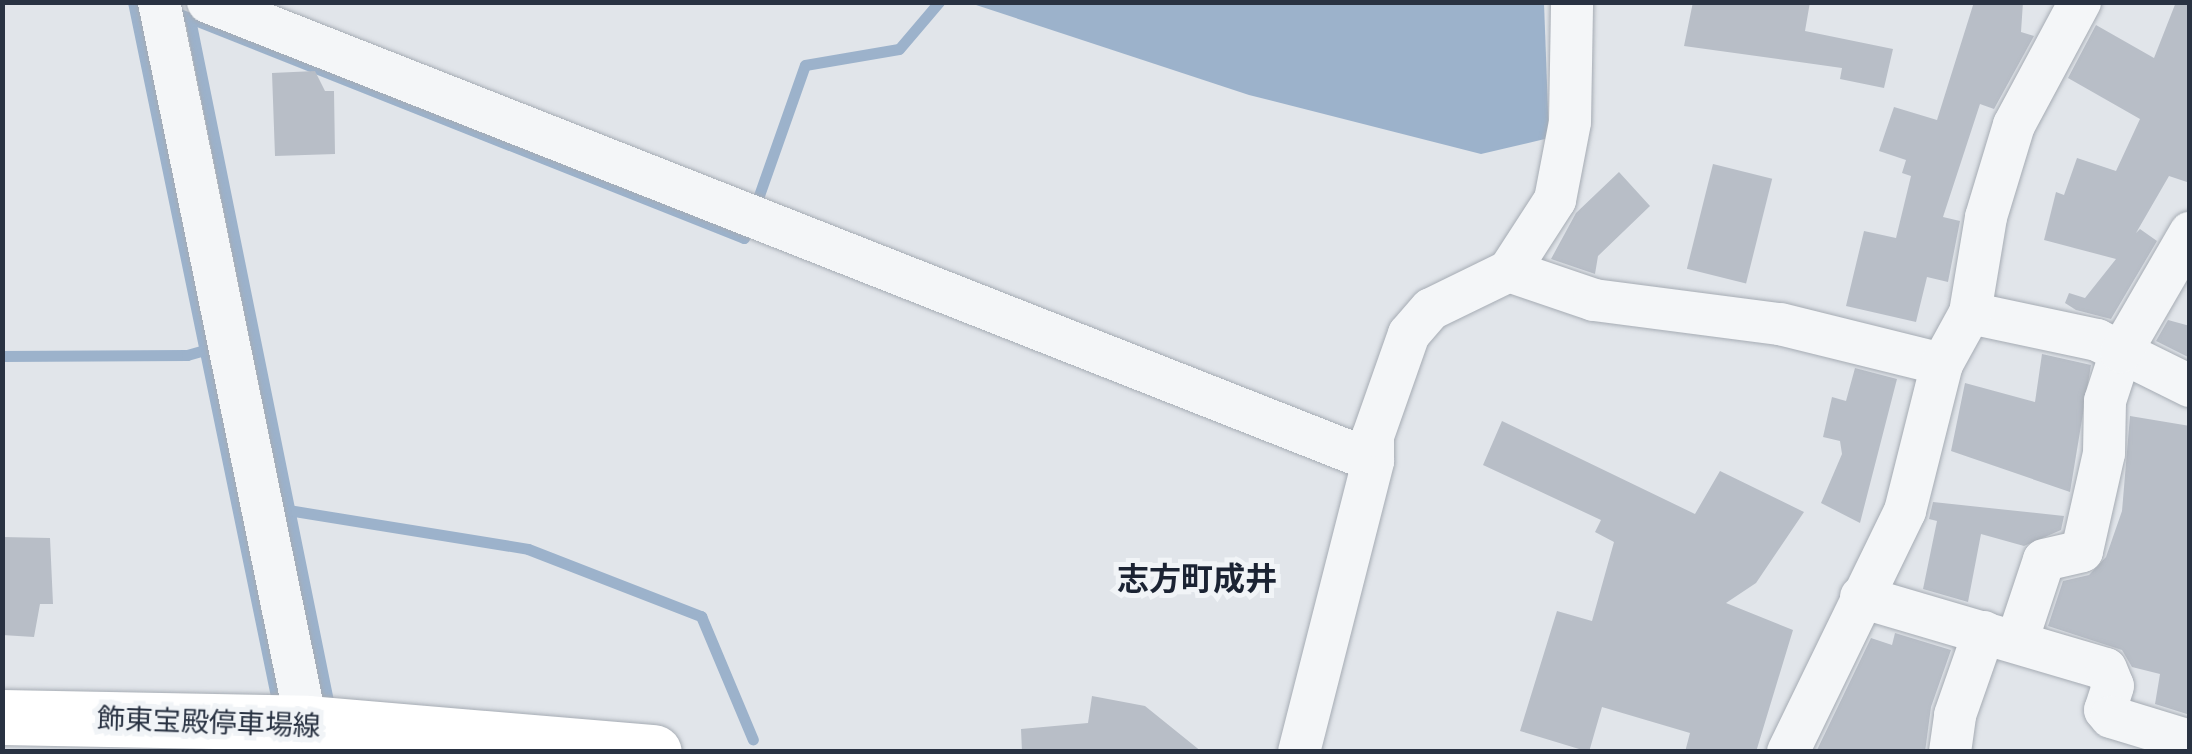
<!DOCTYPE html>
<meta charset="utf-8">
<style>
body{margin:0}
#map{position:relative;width:2192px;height:754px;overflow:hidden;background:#e1e5ea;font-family:"Space Grotesk","Noto Sans JP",sans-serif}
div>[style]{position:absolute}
.water>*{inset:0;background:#9cb2cb}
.stream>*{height:11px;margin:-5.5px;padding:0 5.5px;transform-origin:5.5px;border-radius:5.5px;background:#9cb2cb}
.building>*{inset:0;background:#b8bec7;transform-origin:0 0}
.roads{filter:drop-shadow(0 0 2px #a6acb4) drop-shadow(0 0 2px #a6acb4)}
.street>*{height:42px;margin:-21px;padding:0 21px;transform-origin:21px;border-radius:21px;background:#f4f6f8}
.secondary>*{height:55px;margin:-27.5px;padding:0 27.5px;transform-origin:27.5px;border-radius:27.5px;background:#fff}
span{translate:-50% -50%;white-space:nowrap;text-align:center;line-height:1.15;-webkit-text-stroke:10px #f1f4f7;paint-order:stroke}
.street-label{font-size:28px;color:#293242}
.quarter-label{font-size:32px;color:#1b2333;font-weight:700}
.frame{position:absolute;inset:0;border:5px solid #293242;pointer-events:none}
</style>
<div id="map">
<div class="water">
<i style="clip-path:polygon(970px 3px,1544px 3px,1549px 138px,1481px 154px,1249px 95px)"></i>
</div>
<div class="stream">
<i style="left:133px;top:2px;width:709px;rotate:78.36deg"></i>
<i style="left:172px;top:11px;width:615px;rotate:21.65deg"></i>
<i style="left:744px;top:238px;width:183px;rotate:-70.6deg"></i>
<i style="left:805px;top:65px;width:95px;rotate:-9.7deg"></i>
<i style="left:899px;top:49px;width:62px;rotate:-49.6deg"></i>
<i style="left:190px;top:19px;width:696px;rotate:78.56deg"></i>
<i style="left:2px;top:356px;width:185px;rotate:-0.3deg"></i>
<i style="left:187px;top:355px;width:22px;rotate:-16deg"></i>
<i style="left:288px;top:510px;width:243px;rotate:9.2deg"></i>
<i style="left:528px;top:549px;width:186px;rotate:21.2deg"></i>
<i style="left:701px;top:616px;width:134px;rotate:67.2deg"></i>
</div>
<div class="building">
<i style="clip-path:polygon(1693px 2px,1810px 2px,1805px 31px,1893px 49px,1884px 88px,1840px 79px,1842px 68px,1684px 46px)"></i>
<i style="clip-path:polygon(1974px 2px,2023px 2px,2021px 32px,2034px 36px,1994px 109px,1980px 104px,1943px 217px,1960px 221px,1948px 282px,1927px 277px,1916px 322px,1846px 306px,1864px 231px,1896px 238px,1911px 176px,1902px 173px,1906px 160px,1879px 151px,1894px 107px,1937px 120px)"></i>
<i style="clip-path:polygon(2176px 2px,2190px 2px,2190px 183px,2169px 176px,2136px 233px,2140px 229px,2157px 241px,2111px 319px,2076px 310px,2065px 303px,2069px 293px,2085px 298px,2116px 259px,2044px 240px,2056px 192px,2064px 195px,2077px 158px,2116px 171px,2140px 119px,2068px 78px,2096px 25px,2154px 58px)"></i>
<i style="clip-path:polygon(315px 71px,325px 91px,334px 91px,335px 154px,275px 156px,272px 73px)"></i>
<i style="left:1713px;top:164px;width:61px;height:108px;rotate:14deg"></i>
<i style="clip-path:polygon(1619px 172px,1650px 206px,1598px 256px,1595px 274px,1551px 259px,1576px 213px)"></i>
<i style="clip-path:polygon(2168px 320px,2190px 326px,2190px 358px,2156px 341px)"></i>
<i style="clip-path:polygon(2042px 354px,2091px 365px,2070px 492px,1951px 451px,1965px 383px,2035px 402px)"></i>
<i style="clip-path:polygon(1855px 368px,1897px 379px,1860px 523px,1821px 503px,1842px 454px,1840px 441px,1823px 437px,1832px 397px,1846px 401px)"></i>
<i style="clip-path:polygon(2130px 416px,2190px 426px,2190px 715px,2155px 704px,2160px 674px,2132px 667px,2122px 650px,2048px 626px,2063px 581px,2089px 575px,2106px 557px,2122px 511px)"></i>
<i style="clip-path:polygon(1502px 421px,1695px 514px,1720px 471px,1804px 512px,1756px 583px,1726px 603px,1793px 630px,1756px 752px,1685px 752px,1690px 733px,1602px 707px,1589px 752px,1520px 731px,1557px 611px,1592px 621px,1614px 542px,1595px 532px,1601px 520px,1483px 465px)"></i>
<i style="clip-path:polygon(1933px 502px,2064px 516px,2061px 530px,2024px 546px,1981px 534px,1968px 602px,1923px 589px,1937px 521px,1929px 519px)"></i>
<i style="clip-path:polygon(2px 537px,50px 538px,53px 604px,40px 604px,34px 637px,2px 635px)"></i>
<i style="clip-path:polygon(1895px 633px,1951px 650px,1931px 707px,1925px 752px,1816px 752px,1871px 638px,1892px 645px)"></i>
<i style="clip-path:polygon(1092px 696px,1145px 706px,1202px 752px,1022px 752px,1021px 729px,1088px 723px)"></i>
</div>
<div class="roads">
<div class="street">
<i style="left:159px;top:2px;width:765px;rotate:78.47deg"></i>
<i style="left:208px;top:2px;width:1252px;rotate:21.5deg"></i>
<i style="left:1509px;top:271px;width:90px;rotate:18.8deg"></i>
<i style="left:1594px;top:300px;width:188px;rotate:7.4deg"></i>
<i style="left:1780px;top:324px;width:167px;rotate:13.9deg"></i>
<i style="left:1970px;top:313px;width:130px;rotate:12deg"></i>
<i style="left:2097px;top:340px;width:104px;rotate:26.3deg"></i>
<i style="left:1861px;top:597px;width:255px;rotate:16.4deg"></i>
<i style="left:2106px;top:669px;width:18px;rotate:68deg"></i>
<i style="left:2113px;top:686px;width:25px;rotate:108deg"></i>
<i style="left:2105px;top:710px;width:9px;rotate:49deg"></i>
<i style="left:2111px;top:717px;width:83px;rotate:16.9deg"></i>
<i style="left:2017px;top:641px;width:85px;rotate:-71.6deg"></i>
<i style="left:2044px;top:560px;width:39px;rotate:-13deg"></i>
<i style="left:2082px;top:551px;width:100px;rotate:-77.3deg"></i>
<i style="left:2104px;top:453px;width:52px;rotate:-88.9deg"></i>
<i style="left:2105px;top:401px;width:52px;rotate:-71.9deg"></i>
<i style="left:2121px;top:352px;width:138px;rotate:-59.9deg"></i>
<i style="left:1299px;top:752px;width:300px;rotate:-75.7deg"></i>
<i style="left:1373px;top:461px;width:25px;rotate:-90deg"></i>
<i style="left:1373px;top:436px;width:108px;rotate:-70.6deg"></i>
<i style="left:1409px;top:334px;width:33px;rotate:-49deg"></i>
<i style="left:1431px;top:309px;width:87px;rotate:-26deg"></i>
<i style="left:1509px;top:271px;width:85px;rotate:-57.1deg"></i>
<i style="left:1555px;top:200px;width:79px;rotate:-79.1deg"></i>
<i style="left:1570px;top:122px;width:120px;rotate:-89deg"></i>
<i style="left:1788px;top:752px;width:268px;rotate:-64.1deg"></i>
<i style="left:1905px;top:511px;width:152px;rotate:-75.9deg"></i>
<i style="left:1942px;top:364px;width:58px;rotate:-61.2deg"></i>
<i style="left:1970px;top:313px;width:97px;rotate:-80.5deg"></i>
<i style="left:1986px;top:217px;width:96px;rotate:-73.1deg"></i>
<i style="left:2014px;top:125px;width:140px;rotate:-61.8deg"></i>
<i style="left:1950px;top:752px;width:37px;rotate:-82deg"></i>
<i style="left:1955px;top:715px;width:88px;rotate:-70.7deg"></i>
</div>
<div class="secondary">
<i style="left:2px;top:717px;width:305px;rotate:1.1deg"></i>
<i style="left:307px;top:723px;width:348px;rotate:4.8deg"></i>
</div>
</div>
<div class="street-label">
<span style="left:209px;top:722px;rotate:2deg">飾東宝殿停車場線</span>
</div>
<div class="quarter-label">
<span style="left:1197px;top:579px">志方町成井</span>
</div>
<div class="frame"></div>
</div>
